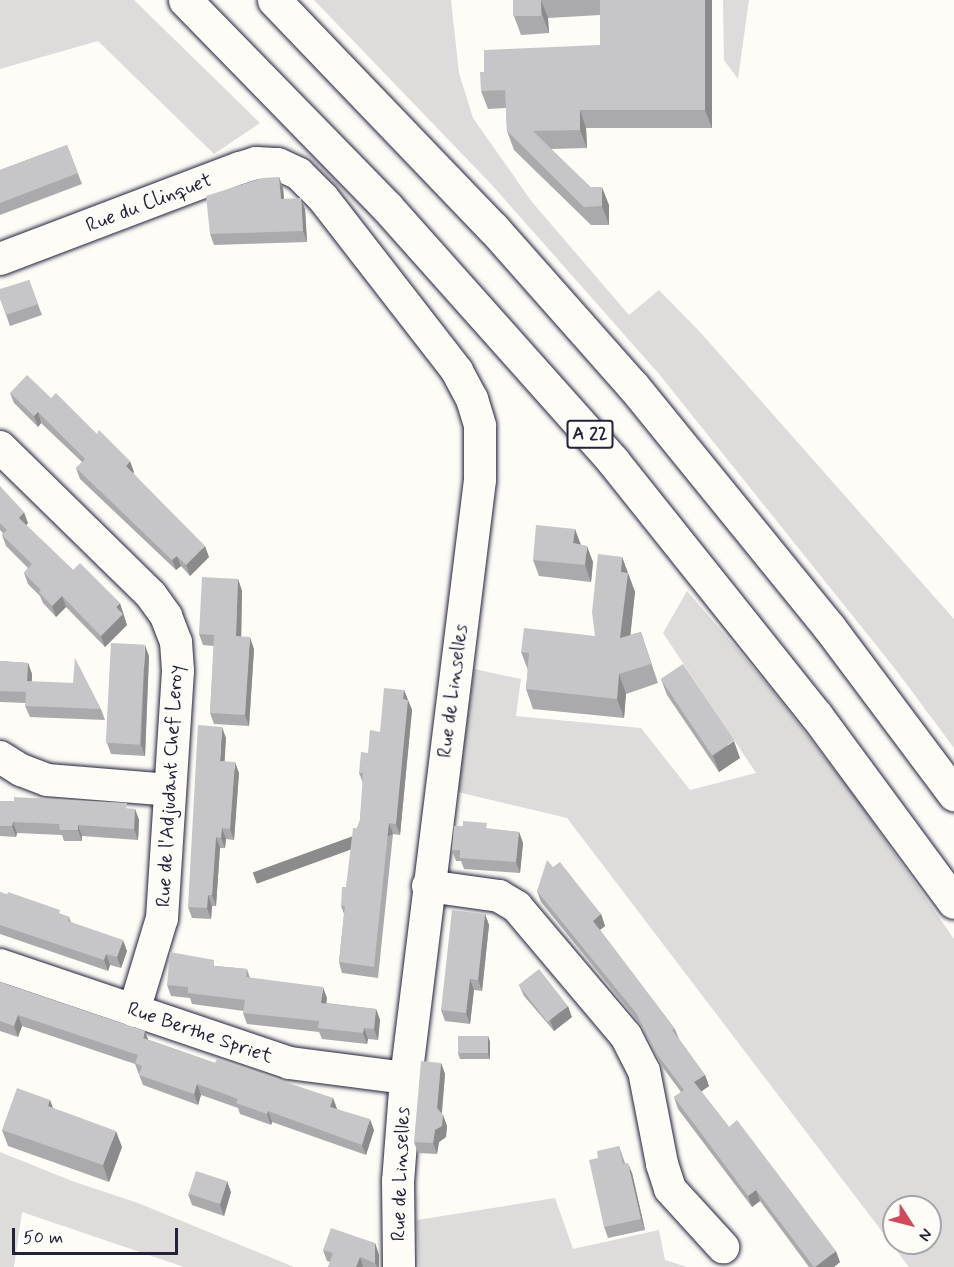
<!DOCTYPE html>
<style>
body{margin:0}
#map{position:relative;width:954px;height:1267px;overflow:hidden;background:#fdfcf7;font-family:Mynerve,sans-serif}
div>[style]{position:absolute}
.green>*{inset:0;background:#dddcdb}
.roads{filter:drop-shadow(0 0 2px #22223b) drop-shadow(0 0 2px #22223b)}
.minor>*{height:32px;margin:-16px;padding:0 16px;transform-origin:16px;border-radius:16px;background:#fdfcf7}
.highway>*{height:33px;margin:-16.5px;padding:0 16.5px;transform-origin:16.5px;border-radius:16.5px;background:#fdfcf7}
.wall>*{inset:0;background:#aaaaac}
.shaded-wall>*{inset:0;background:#8b8b8c;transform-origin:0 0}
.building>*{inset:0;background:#c6c6c8;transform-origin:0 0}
span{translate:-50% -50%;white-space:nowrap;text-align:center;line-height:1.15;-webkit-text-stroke:4.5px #fdfcf7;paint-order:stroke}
.shield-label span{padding:2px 4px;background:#fdfcf7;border:2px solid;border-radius:4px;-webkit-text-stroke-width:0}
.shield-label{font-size:18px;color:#22223b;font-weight:700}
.street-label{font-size:20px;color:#22223b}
.north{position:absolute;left:882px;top:1195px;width:60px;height:60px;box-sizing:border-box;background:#fdfcf7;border:2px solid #a5a5ac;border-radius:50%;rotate:126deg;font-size:16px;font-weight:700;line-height:24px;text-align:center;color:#22223b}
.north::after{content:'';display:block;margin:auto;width:21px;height:27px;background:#d1495b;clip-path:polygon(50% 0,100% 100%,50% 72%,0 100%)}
.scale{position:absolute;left:12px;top:1228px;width:166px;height:27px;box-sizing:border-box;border:3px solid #22223b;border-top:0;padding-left:8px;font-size:18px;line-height:21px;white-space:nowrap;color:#22223b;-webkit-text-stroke:4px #fdfcf7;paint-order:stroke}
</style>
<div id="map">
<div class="green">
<i style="clip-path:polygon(0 0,134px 0,260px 123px,214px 154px,98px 41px,0 69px)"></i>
<i style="clip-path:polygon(314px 0,451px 0,459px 73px,473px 118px,532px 202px,629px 315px,659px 290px,700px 332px,954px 619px,954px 748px,896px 670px,659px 374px,491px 184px)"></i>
<i style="clip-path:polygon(723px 0,749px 0,738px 79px,724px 60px)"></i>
<i style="clip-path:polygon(evenodd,687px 591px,773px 691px,855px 797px,954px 939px,954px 1267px,909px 1267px,567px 818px,458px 792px,474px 669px,521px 679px,516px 716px,641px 728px,690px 790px,756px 773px,663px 633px,687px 591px,894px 1207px,930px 1207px,930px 1243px,894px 1243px,894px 1207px)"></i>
<i style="clip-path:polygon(0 1152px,72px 1181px,138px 1203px,294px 1267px,184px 1267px,22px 1212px,14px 1267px,0 1267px)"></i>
<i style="clip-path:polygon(555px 1198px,573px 1249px,659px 1230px,665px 1260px,687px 1267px,419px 1267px,417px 1220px)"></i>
</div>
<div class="roads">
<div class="minor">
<i style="left:0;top:259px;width:257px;rotate:-20.8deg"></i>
<i style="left:240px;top:168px;width:17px;rotate:-17deg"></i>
<i style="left:256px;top:163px;width:22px;rotate:3deg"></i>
<i style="left:278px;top:164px;width:23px;rotate:25deg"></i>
<i style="left:299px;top:174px;width:34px;rotate:45deg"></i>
<i style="left:323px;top:198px;width:219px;rotate:52.2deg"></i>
<i style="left:457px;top:371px;width:32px;rotate:62deg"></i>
<i style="left:472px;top:399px;width:28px;rotate:73deg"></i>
<i style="left:480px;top:426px;width:54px;rotate:90deg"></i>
<i style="left:480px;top:480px;width:603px;rotate:97.05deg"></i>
<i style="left:406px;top:1078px;width:103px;rotate:94.4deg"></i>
<i style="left:398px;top:1181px;width:86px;rotate:89.3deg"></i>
<i style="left:0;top:447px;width:211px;rotate:44.4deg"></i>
<i style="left:151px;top:595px;width:26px;rotate:54deg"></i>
<i style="left:166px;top:616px;width:28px;rotate:69deg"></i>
<i style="left:176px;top:642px;width:29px;rotate:86deg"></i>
<i style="left:178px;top:671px;width:248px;rotate:93.7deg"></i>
<i style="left:162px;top:918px;width:97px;rotate:106.8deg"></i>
<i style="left:0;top:757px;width:25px;rotate:32deg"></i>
<i style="left:21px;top:770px;width:28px;rotate:21deg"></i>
<i style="left:47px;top:780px;width:123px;rotate:4.6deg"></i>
<i style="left:428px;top:886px;width:72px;rotate:8deg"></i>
<i style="left:499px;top:896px;width:21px;rotate:31deg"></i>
<i style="left:517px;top:907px;width:169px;rotate:49.8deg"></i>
<i style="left:626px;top:1036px;width:39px;rotate:63deg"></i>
<i style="left:644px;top:1071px;width:95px;rotate:79deg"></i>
<i style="left:662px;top:1164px;width:26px;rotate:72deg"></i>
<i style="left:670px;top:1189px;width:79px;rotate:47.6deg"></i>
<i style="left:0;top:965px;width:305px;rotate:18.7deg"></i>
<i style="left:289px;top:1063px;width:118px;rotate:7.3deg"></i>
</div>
<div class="highway">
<i style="left:185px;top:0;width:289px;rotate:45.7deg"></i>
<i style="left:387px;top:207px;width:340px;rotate:48.3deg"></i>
<i style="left:613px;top:461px;width:325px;rotate:51.4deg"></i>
<i style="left:816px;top:715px;width:232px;rotate:53.6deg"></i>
<i style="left:274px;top:0;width:316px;rotate:46.2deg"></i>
<i style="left:493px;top:228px;width:211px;rotate:48.5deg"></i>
<i style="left:633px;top:386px;width:311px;rotate:50.9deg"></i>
<i style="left:829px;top:627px;width:209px;rotate:53.2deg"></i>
</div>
</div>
<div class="wall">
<i style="clip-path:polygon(513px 0,712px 0,712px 128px,586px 128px,587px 148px,551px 149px,609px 205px,609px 225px,591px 225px,514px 150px,507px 131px,506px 108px,488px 109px,481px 91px,484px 72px,600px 45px,600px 15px,548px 18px,549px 33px,521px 35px,514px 16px)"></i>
<i style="clip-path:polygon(67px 145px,82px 184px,0 215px,0 170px)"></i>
<i style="clip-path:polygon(279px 177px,283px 188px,284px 199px,305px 209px,307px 242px,214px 245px,210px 234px)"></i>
<i style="clip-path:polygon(29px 280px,42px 315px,10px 326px,0 298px)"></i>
<i style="clip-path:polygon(10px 393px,51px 398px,134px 472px,133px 473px,209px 557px,190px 576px,181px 566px,176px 570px,80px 479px,76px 468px,82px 462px,41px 423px,38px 427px,14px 403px)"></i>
<i style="clip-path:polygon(0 486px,28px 523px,26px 525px,73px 570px,124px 614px,123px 615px,127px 625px,105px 647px,66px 607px,56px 617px,43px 603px,40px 596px,28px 584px,24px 573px,28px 568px,6px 546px,2px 535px,3px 533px,0 530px)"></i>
<i style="clip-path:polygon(575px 529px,580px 545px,593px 562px,591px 582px,539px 576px,533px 560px)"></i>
<i style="clip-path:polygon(622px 557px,635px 592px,630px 635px,641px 632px,658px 683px,626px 694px,624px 718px,533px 709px,526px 689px,528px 670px,521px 652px,595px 636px)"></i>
<i style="clip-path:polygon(238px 579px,242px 591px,241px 637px,254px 649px,249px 726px,214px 724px,210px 713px,214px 646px,203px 645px,199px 634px)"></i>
<i style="clip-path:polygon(149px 656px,145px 756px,111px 754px,107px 743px)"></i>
<i style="clip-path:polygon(0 661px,28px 663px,32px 674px,32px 682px,101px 709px,105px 720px,30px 717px,25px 706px,26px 703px,0 702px)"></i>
<i style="clip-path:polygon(661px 679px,740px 758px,719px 772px,667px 695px)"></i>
<i style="clip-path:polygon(404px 690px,412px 710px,400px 835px,393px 834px,378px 978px,342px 973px,339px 962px,344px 914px,341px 906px,346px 887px,357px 828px,360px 820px,363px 783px,359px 773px,368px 753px)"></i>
<i style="clip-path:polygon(226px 738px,224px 761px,239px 773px,234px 840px,226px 839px,225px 848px,220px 848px,216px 906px,212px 906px,211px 919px,192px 918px,188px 907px)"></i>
<i style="clip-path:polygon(0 801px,135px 809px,139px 820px,138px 840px,82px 836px,82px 841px,64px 841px,62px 835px,17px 833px,16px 837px,0 836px)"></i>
<i style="clip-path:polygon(489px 829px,519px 832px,523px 843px,520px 873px,464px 869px,461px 861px,456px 861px,452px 850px)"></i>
<i style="clip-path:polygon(553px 867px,601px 914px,605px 926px,600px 930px,675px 1029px,679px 1039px,705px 1075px,709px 1086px,701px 1091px,729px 1127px,840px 1262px,834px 1267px,809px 1267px,760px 1201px,752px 1207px,678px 1109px,674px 1097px,681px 1092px,661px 1065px,640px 1024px,541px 902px,537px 891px)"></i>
<i style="clip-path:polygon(0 892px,69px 917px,71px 922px,127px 951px,121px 968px,110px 965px,108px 971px,0 934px)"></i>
<i style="clip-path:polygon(485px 914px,489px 925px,482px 991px,474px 990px,470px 1024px,445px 1021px,441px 1010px)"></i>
<i style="clip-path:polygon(216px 966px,247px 969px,250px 978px,327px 998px,326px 1003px,376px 1009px,380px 1020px,378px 1040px,368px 1039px,367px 1044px,322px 1039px,319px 1032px,247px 1024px,243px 1013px,244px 1011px,192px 1004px,190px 998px,171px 996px,167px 985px)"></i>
<i style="clip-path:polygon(0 982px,149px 1040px,215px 1063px,333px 1098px,337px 1109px,374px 1130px,366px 1155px,272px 1122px,271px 1125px,240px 1114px,238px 1108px,201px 1095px,198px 1105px,143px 1085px,135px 1064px,22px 1026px,18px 1037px,0 1031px)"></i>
<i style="clip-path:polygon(519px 985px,572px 1017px,554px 1031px,524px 996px)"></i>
<i style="clip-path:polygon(488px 1036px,490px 1042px,490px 1059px,460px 1059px,458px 1053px)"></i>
<i style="clip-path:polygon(441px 1063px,445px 1074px,442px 1113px,447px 1126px,446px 1137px,439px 1142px,437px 1154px,418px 1153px,414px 1142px)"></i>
<i style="clip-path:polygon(50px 1100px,53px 1108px,122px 1147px,109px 1182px,8px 1146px,2px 1130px)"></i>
<i style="clip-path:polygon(619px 1146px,625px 1163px,632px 1173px,645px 1230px,608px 1238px,604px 1227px,598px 1158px)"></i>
<i style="clip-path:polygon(231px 1192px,224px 1216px,192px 1205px,188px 1194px)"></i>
<i style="clip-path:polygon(375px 1243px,379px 1255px,379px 1267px,328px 1267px,330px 1262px,327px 1261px,323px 1250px)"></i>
</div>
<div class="shaded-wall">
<i style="clip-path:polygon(541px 0,548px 18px,549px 33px,542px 14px)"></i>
<i style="clip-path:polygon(705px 0,712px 0,712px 128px,705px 110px)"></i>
<i style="clip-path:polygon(580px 110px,586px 128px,587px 148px,580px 130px)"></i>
<i style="clip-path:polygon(279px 177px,283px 188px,285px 210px,281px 199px)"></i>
<i style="clip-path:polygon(602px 187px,609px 205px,609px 225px,602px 206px)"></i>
<i style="clip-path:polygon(301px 198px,305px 209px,307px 242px,303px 231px)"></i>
<i style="clip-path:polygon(38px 412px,41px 423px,38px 427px,34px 416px)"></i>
<i style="clip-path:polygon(130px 461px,134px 472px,130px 476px,126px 466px)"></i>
<i style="clip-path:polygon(24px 512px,28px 523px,23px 529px,19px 518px)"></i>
<i style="clip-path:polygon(575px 529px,581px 545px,573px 543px)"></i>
<i style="clip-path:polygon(205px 546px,209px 557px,190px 576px,186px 565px)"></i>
<i style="clip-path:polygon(587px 546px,593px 562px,591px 582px,585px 565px)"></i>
<i style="clip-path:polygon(177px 556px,181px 566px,176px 570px,172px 560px)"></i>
<i style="clip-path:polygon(622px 557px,635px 592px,628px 658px,620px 638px,621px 572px)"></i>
<i style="clip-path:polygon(238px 579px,242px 591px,241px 647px,236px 636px)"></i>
<i style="clip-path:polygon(62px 596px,66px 607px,56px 617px,52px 606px)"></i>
<i style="clip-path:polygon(120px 603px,127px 625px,105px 647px,101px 636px,116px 607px)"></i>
<i style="clip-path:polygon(250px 637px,254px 649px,249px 726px,245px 715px)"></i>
<i style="clip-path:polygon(145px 645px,149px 656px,145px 756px,141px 745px)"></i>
<i style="clip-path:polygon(28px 663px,32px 674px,31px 693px,27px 681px)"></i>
<i style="clip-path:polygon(619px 674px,626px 694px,624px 718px,617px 699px)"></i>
<i style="clip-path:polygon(404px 690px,412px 710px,400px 835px,396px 824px)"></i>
<i style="clip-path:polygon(222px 727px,226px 738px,224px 772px,220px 761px)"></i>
<i style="clip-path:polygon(734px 741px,740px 758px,719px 772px,713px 756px)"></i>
<i style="clip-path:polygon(235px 762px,239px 773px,234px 840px,230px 829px)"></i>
<i style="clip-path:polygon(135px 809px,139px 820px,138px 840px,134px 829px)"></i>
<i style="clip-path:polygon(13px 822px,17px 833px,16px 837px,12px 826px)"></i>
<i style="left:389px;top:823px;width:12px;height:145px;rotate:70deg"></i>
<i style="clip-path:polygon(78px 825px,82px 836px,82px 841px,78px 830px)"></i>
<i style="clip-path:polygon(222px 828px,226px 839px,225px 848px,221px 838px)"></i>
<i style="clip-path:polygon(519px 832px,523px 843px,520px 873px,516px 862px)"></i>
<i style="clip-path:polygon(216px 837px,220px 848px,216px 906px,212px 895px)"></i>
<i style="clip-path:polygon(208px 895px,212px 906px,211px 919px,207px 908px)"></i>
<i style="clip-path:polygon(485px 914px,489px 925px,482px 991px,478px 980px)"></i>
<i style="clip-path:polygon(601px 914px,605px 926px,597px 932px,593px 921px)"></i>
<i style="clip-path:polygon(123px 940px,127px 951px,121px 968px,117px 957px)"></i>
<i style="clip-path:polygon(106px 954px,110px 965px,108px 971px,104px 960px)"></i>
<i style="clip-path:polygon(470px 979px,474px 990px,470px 1024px,466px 1013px)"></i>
<i style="clip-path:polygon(323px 987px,327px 998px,325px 1014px,321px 1003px)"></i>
<i style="clip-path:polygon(568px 1006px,572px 1017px,554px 1031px,550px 1020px)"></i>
<i style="clip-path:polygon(376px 1009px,380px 1020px,378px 1040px,374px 1029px)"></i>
<i style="clip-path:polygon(18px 1015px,22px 1026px,18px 1037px,14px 1026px)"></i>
<i style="clip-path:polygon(364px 1028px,368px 1039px,367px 1044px,363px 1033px)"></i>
<i style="clip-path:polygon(145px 1031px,149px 1042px,143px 1038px)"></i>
<i style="clip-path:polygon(488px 1036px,490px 1042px,490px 1059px,488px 1054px)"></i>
<i style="clip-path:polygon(441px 1063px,445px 1074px,441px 1119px,437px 1108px)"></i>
<i style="clip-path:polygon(705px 1075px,709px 1086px,698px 1094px,694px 1082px)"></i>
<i style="clip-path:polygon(197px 1084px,201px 1095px,198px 1105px,194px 1094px)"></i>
<i style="clip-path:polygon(333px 1098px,337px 1109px,330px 1107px)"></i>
<i style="clip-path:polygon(50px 1100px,56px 1117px,48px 1106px)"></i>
<i style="clip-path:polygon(268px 1111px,272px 1122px,271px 1125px,267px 1114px)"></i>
<i style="clip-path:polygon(443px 1115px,447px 1126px,446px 1137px,439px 1142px,437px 1154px,433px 1143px,435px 1130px)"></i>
<i style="clip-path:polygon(370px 1119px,374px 1130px,366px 1155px,362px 1145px)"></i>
<i style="clip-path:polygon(116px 1131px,122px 1147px,109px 1182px,103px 1165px)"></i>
<i style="clip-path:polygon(628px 1163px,632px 1173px,645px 1230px,641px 1219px)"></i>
<i style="clip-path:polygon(227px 1181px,231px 1192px,224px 1216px,220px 1205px)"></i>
<i style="clip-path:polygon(756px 1190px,760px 1201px,752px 1207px,748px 1196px)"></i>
<i style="clip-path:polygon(375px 1243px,379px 1255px,379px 1267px,377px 1267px,375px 1263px)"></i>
<i style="clip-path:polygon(836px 1251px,840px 1262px,834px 1267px,815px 1267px)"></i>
<i style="clip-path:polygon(360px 1257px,363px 1267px,356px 1267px)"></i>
</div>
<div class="building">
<i style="left:513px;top:0;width:28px;height:16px"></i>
<i style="clip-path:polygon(600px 0,705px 0,705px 110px,580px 110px,580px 130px,533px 131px,590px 187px,602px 187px,602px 206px,584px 207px,507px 131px,505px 90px,481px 91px,480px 72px,484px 72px,484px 50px,600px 45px)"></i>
<i style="clip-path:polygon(67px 145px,78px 173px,0 203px,0 170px)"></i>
<i style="clip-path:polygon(279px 177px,281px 199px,301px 198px,303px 231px,210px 234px,206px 196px,262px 178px)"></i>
<i style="clip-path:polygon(29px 280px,38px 304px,6px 315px,0 298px,0 289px)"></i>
<i style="clip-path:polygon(27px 375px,51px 398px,56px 393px,97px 434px,99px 430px,130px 461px,126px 466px,205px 546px,186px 565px,177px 556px,172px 560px,76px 468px,85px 459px,38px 412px,34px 416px,10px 393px)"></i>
<i style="clip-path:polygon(0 486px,24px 512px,19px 518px,73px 570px,80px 563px,120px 603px,116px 607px,123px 614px,101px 636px,62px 596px,52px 606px,39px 592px,41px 590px,24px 573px,32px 564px,2px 535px,7px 530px,0 523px)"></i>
<i style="clip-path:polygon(536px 525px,575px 529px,573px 543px,587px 546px,585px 565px,533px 560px)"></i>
<i style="clip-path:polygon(598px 554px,622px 557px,621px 572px,628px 573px,620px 638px,641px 632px,651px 664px,619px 674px,617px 699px,526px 689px,529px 653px,521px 652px,524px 628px,595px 636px,592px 612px)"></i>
<i style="clip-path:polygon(202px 577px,238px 579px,236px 636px,250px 637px,245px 715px,210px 713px,214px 635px,199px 634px)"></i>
<i style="left:111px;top:643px;width:34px;height:100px;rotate:3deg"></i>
<i style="clip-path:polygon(75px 658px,101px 709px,25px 706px,26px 692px,0 691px,0 661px,28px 663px,27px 681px,73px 683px)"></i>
<i style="left:683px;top:664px;width:92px;height:27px;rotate:56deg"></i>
<i style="clip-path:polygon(384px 688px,404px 690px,403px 699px,408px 700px,396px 824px,389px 823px,374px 967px,339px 962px,345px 906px,341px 906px,342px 887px,346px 887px,353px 828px,357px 828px,360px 820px,363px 773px,359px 773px,361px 752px,368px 753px,370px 730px,380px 732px)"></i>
<i style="clip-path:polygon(198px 725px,222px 727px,220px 761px,235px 762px,230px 829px,222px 828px,221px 838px,216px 837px,212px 895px,208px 895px,207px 908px,188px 907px)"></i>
<i style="clip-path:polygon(14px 797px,127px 803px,126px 809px,135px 809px,134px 829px,78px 825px,78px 830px,60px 830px,59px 824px,13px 822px,12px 826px,0 826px,0 801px,14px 801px)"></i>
<i style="clip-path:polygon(463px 821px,487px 823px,486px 828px,519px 832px,516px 862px,460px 858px,460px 850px,452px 850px,454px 826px,463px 826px)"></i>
<i style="clip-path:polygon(547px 860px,553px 867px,560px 862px,601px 914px,593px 921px,675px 1029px,672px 1030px,705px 1075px,694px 1082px,729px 1127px,737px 1120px,836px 1251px,815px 1267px,814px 1267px,756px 1190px,748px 1196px,674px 1097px,684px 1090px,657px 1054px,636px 1013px,537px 891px)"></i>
<i style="clip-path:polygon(0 892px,7px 895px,8px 892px,60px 910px,59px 914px,69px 917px,68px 921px,123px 940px,117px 957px,106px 954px,104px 960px,0 925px)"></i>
<i style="clip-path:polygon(452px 910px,485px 914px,478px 980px,470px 979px,466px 1013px,441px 1010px)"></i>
<i style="clip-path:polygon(170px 952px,214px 960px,214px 966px,247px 969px,246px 977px,323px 987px,321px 1003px,376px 1009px,374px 1029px,364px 1028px,363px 1033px,318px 1028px,319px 1021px,243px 1013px,245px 1000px,188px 993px,188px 987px,167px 985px)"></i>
<i style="left:539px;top:969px;width:47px;height:26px;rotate:52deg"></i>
<i style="clip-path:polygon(0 982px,145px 1031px,143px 1038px,215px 1063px,217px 1059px,333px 1098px,330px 1107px,370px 1119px,362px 1145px,268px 1111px,267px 1114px,236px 1103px,238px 1099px,197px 1084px,194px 1094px,139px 1075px,142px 1066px,135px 1063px,138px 1055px,18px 1015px,14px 1026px,0 1021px)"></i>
<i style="left:458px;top:1036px;width:30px;height:17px"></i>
<i style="clip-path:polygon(421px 1061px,441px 1063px,437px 1108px,443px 1115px,442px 1126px,435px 1130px,433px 1143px,414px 1142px)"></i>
<i style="clip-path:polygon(17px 1088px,50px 1100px,48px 1106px,116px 1131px,103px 1165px,2px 1130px)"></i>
<i style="clip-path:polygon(619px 1146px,623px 1164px,628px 1163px,641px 1219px,604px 1227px,589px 1160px,598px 1158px,597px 1151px)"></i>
<i style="left:196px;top:1171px;width:33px;height:24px;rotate:18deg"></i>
<i style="clip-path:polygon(331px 1228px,375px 1243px,375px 1263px,360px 1257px,356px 1267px,328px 1267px,333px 1253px,323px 1250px)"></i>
</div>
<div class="shield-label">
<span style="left:590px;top:434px">A 22</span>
</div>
<div class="street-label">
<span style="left:149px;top:203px;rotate:-21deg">Rue du Clinquet</span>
<span style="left:453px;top:691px;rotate:-83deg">Rue de Linselles</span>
<span style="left:170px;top:786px;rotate:-87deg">Rue de l'Adjudant Chef Leroy</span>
<span style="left:200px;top:1033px;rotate:19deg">Rue Berthe Spriet</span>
<span style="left:401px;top:1174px;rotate:-88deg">Rue de Linselles</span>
</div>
<div class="north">N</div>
<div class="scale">50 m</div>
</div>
